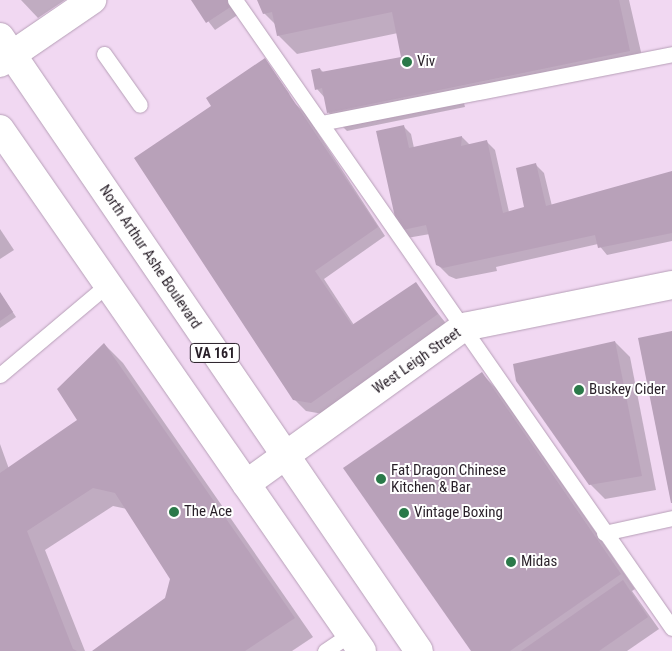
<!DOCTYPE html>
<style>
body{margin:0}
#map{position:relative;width:672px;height:651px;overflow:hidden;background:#f1d8f2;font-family:"Roboto Condensed",sans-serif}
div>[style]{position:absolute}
.shadow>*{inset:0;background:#0003}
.building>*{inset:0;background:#b8a1b9}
.roads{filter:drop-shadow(0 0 1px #b69fb7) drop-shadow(0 0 1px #b69fb7)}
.lane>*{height:15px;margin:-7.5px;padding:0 7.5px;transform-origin:7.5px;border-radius:7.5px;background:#fff}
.street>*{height:28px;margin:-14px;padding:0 14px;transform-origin:14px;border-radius:14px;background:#fff}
.secondary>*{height:28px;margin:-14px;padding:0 14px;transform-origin:14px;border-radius:14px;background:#fff}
.primary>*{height:28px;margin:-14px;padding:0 14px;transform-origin:14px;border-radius:14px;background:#fff}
.dots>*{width:14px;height:14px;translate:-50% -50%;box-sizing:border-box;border:2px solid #fff;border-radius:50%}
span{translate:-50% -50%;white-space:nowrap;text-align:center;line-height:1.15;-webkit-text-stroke:4px #fff;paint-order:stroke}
.shield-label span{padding:1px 4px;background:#fff;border:1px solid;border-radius:4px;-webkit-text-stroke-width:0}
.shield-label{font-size:14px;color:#281f28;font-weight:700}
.poi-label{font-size:15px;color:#281f28}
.left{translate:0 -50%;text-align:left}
.street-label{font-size:15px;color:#281f28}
</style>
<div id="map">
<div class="shadow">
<i style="clip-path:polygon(21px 0,65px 0,38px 18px)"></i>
<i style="clip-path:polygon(192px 0,229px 0,239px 14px,215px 30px)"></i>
<i style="clip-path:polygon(259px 0,629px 0,644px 65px,464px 103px,465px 107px,347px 131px,329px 113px,325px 98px,317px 89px,320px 69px,324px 73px,402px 58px,398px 33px,297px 54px,278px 35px,276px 25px,264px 13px)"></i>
<i style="clip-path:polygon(265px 60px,291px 96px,289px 94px,289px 98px,305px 113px,385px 236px,324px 279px,354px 325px,415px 284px,448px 326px,323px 414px,306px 411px,294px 399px,213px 106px)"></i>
<i style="clip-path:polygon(403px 126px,411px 134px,414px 148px,462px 137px,470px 145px,487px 142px,495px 150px,509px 212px,526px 208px,536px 165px,544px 173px,552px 206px,672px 173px,672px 241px,607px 255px,598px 244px,496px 267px,497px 271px,456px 279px,449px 276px,437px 264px,430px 234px,407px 238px,399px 230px)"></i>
<i style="clip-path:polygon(0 229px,14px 250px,0 259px)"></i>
<i style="clip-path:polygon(0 293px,16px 317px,0 328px)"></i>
<i style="clip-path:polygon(615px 342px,630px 357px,656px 490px,605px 499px,590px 484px)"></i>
<i style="clip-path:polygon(104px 344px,123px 363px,313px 637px,292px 651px,95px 651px,166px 599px,171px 578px,127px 509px,113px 506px,45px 550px,85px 651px,0 651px,0 444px,9px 469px,79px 420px)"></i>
<i style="clip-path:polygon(482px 374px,496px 388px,635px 589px,632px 591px,659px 629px,627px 651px,472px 651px)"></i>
</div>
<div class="building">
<i style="clip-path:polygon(191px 0,228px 0,232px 6px,206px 23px)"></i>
<i style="clip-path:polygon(257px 0,619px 0,630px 51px,327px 113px,322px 88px,315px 90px,311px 70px,320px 68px,321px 72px,401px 57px,392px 12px,277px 36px,272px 12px,263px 14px)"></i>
<i style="clip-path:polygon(265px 58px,378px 227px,315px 271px,352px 325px,416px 282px,438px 314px,311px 403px,293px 400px,134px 158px,211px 106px,206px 98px)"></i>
<i style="clip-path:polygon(404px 125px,409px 148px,462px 136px,461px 146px,487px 140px,503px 213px,524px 207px,516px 168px,536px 163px,546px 206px,672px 171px,672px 233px,598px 248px,595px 235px,443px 268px,436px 265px,426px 225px,398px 231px,376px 131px)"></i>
<i style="clip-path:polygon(0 292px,13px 312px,0 321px)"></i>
<i style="clip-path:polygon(672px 331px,672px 503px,671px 503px,638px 338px)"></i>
<i style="clip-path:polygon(615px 341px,642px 476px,589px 485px,516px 381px,513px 364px)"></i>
<i style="clip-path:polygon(104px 343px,295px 618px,245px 651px,92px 651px,165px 598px,170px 579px,115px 493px,93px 488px,27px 531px,73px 649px,77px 651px,0 651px,0 473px,77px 420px,57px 389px)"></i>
<i style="clip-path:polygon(482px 372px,621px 574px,510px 651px,471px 651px,343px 468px)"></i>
<i style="clip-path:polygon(623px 580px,648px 617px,599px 651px,521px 651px)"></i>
</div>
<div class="roads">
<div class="lane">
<i style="left:235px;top:0;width:765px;rotate:55.17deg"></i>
<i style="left:104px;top:54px;width:62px;rotate:54.8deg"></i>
<i style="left:321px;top:123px;width:358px;rotate:-11.1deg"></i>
<i style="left:0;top:375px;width:141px;rotate:-40.1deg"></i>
<i style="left:604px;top:533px;width:70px;rotate:-12.4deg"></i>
<i style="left:325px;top:651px;width:30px;rotate:-34deg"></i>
</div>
<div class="street">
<i style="left:246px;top:484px;width:269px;rotate:-35.8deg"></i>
<i style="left:464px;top:327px;width:212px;rotate:-11.4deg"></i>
</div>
<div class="secondary">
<i style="left:0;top:63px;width:112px;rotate:-34.4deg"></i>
</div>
<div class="primary">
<i style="left:0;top:37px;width:743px;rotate:55.69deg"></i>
<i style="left:0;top:129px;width:635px;rotate:55.26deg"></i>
</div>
</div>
<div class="dots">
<i style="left:407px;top:62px;background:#2a7949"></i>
<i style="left:579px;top:390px;background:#2a7949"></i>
<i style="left:381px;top:479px;background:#2a7949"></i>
<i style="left:174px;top:512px;background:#2a7949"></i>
<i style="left:404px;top:513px;background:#2a7949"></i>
<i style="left:511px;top:562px;background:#2a7949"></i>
</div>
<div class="shield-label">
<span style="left:215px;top:353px">VA 161</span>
</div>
<div class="poi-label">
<span class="left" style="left:417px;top:62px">Viv</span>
<span class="left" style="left:589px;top:390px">Buskey Cider</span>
<span class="left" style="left:391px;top:479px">Fat Dragon Chinese<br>Kitchen &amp; Bar</span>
<span class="left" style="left:184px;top:512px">The Ace</span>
<span class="left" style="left:414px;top:513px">Vintage Boxing</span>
<span class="left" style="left:521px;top:562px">Midas</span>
</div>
<div class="street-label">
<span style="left:150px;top:257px;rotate:56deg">North Arthur Ashe Boulevard</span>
<span style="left:417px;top:361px;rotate:-35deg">West Leigh Street</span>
</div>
</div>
